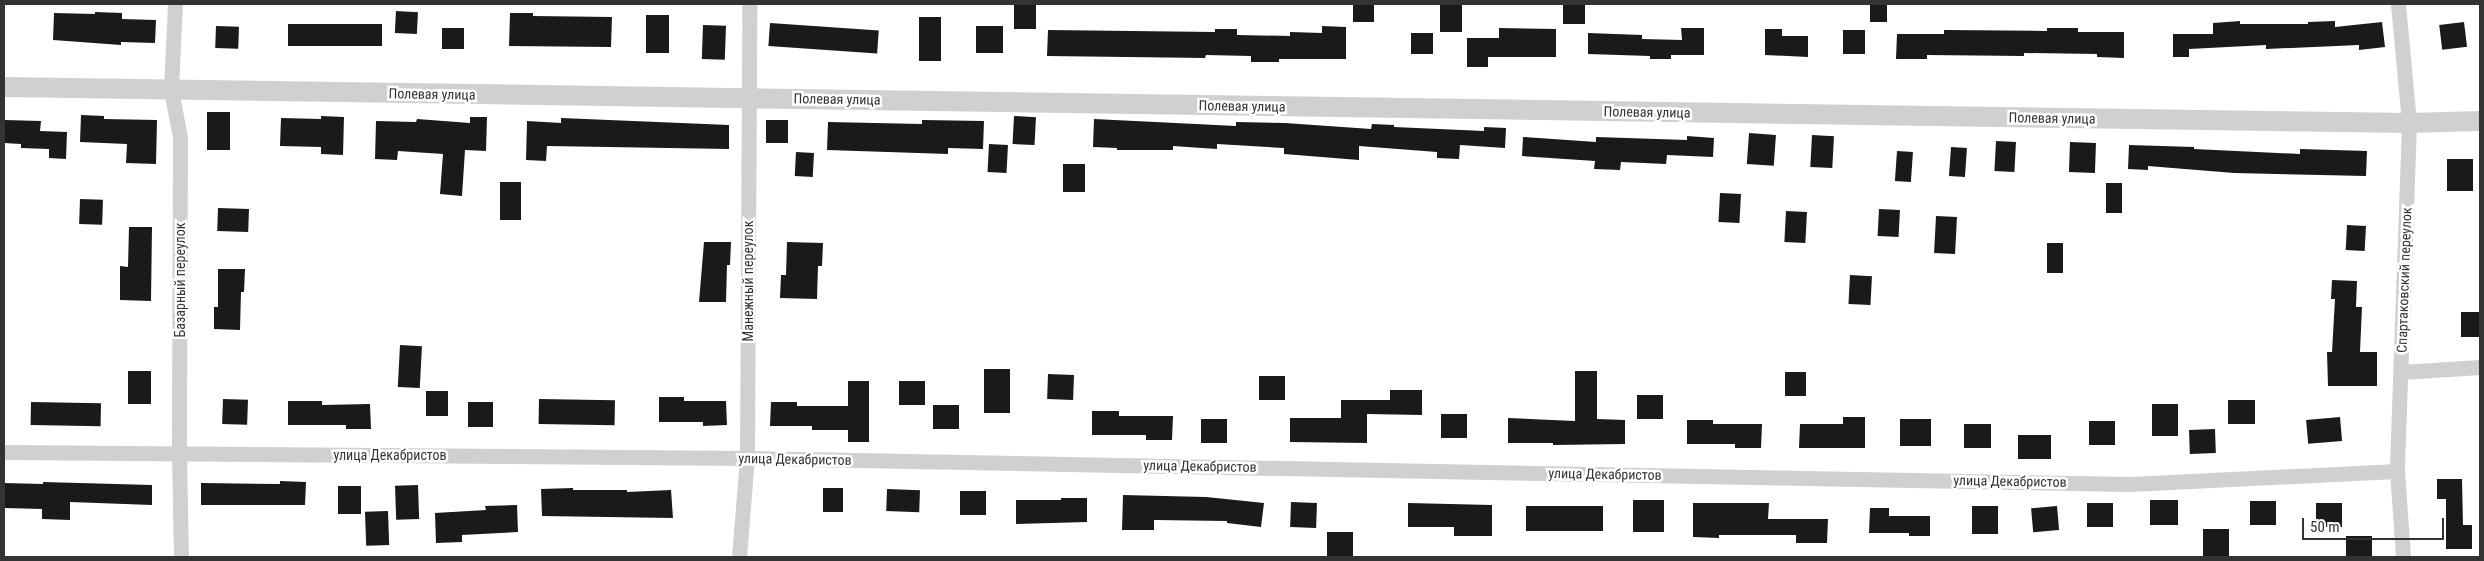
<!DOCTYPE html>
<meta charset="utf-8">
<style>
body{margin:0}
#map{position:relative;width:2484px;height:561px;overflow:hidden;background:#fff;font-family:"Roboto Condensed",sans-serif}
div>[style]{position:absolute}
.building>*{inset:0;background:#1a1a1a;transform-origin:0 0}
.minor>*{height:15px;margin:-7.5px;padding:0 7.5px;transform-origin:7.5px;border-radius:7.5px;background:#d0d0d0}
.tertiary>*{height:20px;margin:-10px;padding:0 10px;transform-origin:10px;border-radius:10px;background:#d0d0d0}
span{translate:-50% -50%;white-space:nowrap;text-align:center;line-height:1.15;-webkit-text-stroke:5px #fff;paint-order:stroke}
.street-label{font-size:14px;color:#333}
.frame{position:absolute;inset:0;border:5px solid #333;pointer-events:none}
.scale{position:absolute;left:2302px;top:518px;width:142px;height:22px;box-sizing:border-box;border:2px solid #333;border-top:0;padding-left:6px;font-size:15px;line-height:18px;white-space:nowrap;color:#333;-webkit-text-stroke:4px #fff;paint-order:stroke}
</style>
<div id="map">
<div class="building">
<i style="left:1014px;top:4px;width:22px;height:25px"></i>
<i style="left:1353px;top:4px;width:21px;height:18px"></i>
<i style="left:1440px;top:4px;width:22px;height:28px"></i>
<i style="left:1563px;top:4px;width:22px;height:20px"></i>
<i style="left:1870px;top:4px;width:17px;height:18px"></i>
<i style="left:396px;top:11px;width:22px;height:22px;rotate:3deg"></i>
<i style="clip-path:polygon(95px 12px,122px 13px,122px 19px,156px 20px,155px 43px,121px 42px,121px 45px,53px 40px,54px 13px,95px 14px)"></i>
<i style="clip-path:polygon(510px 13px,533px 13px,533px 16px,612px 17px,611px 47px,509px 46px)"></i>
<i style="left:646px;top:15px;width:23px;height:38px"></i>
<i style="left:919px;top:17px;width:22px;height:44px"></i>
<i style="clip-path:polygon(2240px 21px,2240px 24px,2308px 24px,2308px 22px,2335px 21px,2335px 27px,2382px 22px,2385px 47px,2359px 50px,2359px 45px,2266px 49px,2266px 45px,2189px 49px,2189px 57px,2173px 57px,2173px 34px,2213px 34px,2213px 23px)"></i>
<i style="left:2464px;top:22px;width:25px;height:25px;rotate:83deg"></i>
<i style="left:770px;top:23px;width:109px;height:23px;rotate:4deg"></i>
<i style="left:288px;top:24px;width:94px;height:22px"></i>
<i style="left:703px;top:25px;width:23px;height:34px;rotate:2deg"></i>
<i style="left:216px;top:26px;width:23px;height:22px;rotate:2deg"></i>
<i style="left:976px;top:26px;width:27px;height:27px"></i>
<i style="clip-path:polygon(1322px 26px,1346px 27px,1346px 59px,1279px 59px,1279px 62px,1251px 62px,1251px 56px,1206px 55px,1205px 58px,1047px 56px,1048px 30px,1215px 32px,1215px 29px,1237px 29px,1237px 35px,1290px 36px,1290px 32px,1322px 33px)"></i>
<i style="left:442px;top:28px;width:22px;height:21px"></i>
<i style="clip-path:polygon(1499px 28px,1556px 29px,1556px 57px,1488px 57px,1488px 67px,1467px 67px,1467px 38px,1499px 38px)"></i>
<i style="clip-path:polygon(1681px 28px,1704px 28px,1704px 55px,1671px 55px,1671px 59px,1650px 59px,1650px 56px,1588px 54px,1588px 33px,1642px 35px,1642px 39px,1682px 40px)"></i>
<i style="clip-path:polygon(2047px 28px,2078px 28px,2078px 32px,2124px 32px,2124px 58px,2097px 57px,2097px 54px,2024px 53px,2024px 56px,1927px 55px,1927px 59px,1896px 59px,1897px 34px,1944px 34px,1944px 30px,2047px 31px)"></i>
<i style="clip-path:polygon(1765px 29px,1782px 29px,1782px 36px,1808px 36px,1808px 57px,1765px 55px)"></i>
<i style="left:1843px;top:30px;width:22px;height:24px"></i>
<i style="left:1411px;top:33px;width:22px;height:21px"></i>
<i style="left:207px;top:112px;width:23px;height:38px"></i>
<i style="clip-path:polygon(81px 115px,104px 116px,104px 119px,157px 120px,156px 164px,126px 163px,127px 144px,80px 142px)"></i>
<i style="clip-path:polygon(321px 116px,344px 117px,343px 155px,321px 154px,321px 147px,280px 146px,281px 118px,321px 119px)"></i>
<i style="left:1014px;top:116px;width:22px;height:28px;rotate:3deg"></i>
<i style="clip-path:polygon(470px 117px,487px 117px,486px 151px,465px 150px,462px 196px,440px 194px,443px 154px,398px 151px,397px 160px,375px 159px,376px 121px,416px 122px,417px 119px,470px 123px)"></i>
<i style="clip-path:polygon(561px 118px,729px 125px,729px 149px,547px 146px,546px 161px,526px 160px,527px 121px,561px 123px)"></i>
<i style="clip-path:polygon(1094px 119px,1236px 126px,1236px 122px,1285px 123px,1371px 129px,1372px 124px,1394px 125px,1394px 127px,1484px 131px,1484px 127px,1506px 128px,1505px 148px,1460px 145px,1459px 159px,1437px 158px,1437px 152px,1359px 146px,1359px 160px,1284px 154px,1284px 148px,1217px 144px,1217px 149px,1173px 146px,1173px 150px,1117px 150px,1117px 148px,1093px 147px)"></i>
<i style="clip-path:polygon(4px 120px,41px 121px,40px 131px,67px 132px,66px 159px,49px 158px,49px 149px,21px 148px,21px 144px,4px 143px)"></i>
<i style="left:766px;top:120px;width:22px;height:23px"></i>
<i style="clip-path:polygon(922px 120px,984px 121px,983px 149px,948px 148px,948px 154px,827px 150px,828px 122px,922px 124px)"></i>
<i style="left:1749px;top:133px;width:27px;height:31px;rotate:4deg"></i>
<i style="left:1812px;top:135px;width:22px;height:32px;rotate:3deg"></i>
<i style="clip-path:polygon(1687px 136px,1714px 138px,1713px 157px,1667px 155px,1666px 164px,1621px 162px,1620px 170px,1594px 169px,1595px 161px,1522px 156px,1523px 137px,1596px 142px,1596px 137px,1687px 140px)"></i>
<i style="left:1996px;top:141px;width:20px;height:30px;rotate:3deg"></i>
<i style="left:2070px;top:142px;width:26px;height:30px;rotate:2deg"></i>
<i style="left:989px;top:144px;width:19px;height:28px;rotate:3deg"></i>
<i style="clip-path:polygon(2129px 145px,2194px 147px,2194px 149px,2300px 154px,2300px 149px,2367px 151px,2366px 176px,2234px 173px,2148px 166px,2148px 170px,2128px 169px)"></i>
<i style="left:1951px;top:147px;width:16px;height:29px;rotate:4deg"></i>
<i style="left:1897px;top:151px;width:16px;height:30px;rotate:4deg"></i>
<i style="left:796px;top:152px;width:18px;height:24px;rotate:3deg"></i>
<i style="left:2447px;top:159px;width:26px;height:32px"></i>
<i style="left:1063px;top:164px;width:22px;height:28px"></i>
<i style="left:500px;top:182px;width:21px;height:38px"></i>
<i style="left:2122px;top:183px;width:30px;height:16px;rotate:90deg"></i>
<i style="left:1720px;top:193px;width:21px;height:29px;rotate:3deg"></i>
<i style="left:80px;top:199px;width:23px;height:25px;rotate:2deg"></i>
<i style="left:218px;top:208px;width:31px;height:23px;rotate:2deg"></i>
<i style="left:1879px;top:209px;width:21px;height:27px;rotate:3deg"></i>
<i style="left:1786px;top:211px;width:21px;height:31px;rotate:3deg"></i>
<i style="left:1936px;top:216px;width:21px;height:37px;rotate:3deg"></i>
<i style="left:2347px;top:225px;width:19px;height:25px;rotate:3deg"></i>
<i style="clip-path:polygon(129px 227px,152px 227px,151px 301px,120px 300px,120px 266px,128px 267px)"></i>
<i style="clip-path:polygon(704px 242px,731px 242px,730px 265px,727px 265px,726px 302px,699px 302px)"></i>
<i style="clip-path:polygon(787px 242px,823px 243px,822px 266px,818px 266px,817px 299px,780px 298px,781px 275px,786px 275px)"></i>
<i style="left:2047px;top:243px;width:16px;height:30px"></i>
<i style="clip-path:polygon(218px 269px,245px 269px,244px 292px,241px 292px,240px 330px,214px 329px,214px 307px,218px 307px)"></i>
<i style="left:1850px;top:275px;width:22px;height:29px;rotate:3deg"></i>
<i style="clip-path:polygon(2332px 280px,2357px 281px,2356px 307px,2362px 307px,2360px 352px,2377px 352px,2377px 386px,2328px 386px,2327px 352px,2332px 352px,2335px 299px,2331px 299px)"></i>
<i style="left:2480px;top:312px;width:25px;height:19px;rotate:90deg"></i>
<i style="left:400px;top:345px;width:22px;height:42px;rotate:3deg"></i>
<i style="left:984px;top:369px;width:26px;height:44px"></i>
<i style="left:128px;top:371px;width:23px;height:33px"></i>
<i style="clip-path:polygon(1575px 371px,1597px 371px,1597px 419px,1625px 420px,1625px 444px,1553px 445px,1553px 443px,1508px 443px,1508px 418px,1575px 421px)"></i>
<i style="left:1785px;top:372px;width:21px;height:24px"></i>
<i style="left:1048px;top:374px;width:26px;height:25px;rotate:2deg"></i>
<i style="left:1259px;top:376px;width:26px;height:24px"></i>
<i style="clip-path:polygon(848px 381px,869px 381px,869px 442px,848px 442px,848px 430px,812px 430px,812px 426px,770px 426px,771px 402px,797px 402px,797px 406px,848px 406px)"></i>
<i style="left:899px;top:381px;width:26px;height:24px"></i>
<i style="clip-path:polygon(1390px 390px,1422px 390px,1422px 415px,1367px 414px,1367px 443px,1290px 442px,1290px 418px,1341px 418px,1341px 400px,1390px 400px)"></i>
<i style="left:426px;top:391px;width:22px;height:25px"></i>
<i style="left:1637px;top:395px;width:26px;height:24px"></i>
<i style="clip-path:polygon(659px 397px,684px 397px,684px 401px,726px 401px,727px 425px,703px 426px,703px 422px,659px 422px)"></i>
<i style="left:223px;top:399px;width:25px;height:25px;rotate:2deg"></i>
<i style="left:539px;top:399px;width:76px;height:25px;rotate:1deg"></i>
<i style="left:2228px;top:400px;width:27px;height:24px"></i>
<i style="clip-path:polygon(288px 401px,322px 401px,322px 405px,370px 404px,371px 429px,346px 429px,346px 425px,288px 425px)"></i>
<i style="left:31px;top:402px;width:70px;height:23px;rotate:1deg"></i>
<i style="left:493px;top:402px;width:25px;height:25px;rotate:90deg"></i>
<i style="left:2152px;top:404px;width:26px;height:32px"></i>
<i style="left:933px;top:405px;width:26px;height:24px"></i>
<i style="clip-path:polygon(1092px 411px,1119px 411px,1119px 416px,1173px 416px,1172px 440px,1146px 440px,1146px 435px,1092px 435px)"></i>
<i style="left:1441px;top:414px;width:26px;height:24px"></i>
<i style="clip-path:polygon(1843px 417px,1865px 417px,1865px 448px,1799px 448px,1800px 424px,1843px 424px)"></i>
<i style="left:2340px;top:417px;width:24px;height:34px;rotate:85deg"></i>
<i style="left:1201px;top:419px;width:26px;height:24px"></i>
<i style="left:1900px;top:419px;width:31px;height:27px"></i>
<i style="clip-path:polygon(1687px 420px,1713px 420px,1713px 424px,1762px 424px,1761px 448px,1735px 448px,1735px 444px,1687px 444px)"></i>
<i style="left:2089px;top:421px;width:26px;height:24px"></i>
<i style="left:1964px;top:424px;width:27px;height:24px"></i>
<i style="left:2215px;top:429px;width:24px;height:26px;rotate:88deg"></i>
<i style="left:2018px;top:435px;width:33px;height:24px"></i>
<i style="clip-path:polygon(2437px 479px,2462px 479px,2463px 525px,2472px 525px,2472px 549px,2446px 549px,2446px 499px,2437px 499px)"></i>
<i style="clip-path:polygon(280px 481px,306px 482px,305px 505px,201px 505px,201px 483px,280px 484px)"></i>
<i style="clip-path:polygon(43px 482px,152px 485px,152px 505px,70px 502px,70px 520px,42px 519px,42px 509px,4px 508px,4px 483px,43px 484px)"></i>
<i style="left:418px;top:485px;width:34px;height:23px;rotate:88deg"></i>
<i style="left:338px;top:486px;width:23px;height:28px"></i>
<i style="clip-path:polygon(573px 488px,573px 490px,627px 490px,627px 492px,671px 490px,673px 518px,542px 516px,541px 489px)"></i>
<i style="left:823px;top:488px;width:20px;height:24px"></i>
<i style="left:887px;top:489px;width:33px;height:22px;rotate:2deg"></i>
<i style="left:960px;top:491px;width:26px;height:24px"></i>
<i style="clip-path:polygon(1123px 495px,1206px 497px,1264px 503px,1261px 527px,1227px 523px,1227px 521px,1154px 520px,1154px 530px,1122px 530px)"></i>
<i style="clip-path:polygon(1061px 498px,1087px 498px,1087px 522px,1016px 524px,1016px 500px,1061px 500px)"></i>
<i style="left:1633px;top:500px;width:31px;height:32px"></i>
<i style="left:2150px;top:500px;width:28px;height:25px"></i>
<i style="left:2250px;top:501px;width:26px;height:24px"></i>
<i style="left:1291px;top:502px;width:26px;height:25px;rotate:2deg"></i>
<i style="clip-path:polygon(1408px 503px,1492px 505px,1492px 536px,1454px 536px,1454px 527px,1408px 527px)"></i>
<i style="clip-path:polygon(1693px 503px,1769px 503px,1768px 519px,1828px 519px,1827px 543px,1796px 543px,1796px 535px,1719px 535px,1719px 538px,1693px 537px)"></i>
<i style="left:2087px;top:503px;width:26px;height:24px"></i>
<i style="left:2316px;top:503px;width:26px;height:24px"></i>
<i style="clip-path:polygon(517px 505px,518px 532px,462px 535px,462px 542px,436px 543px,435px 513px,486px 510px,485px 506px)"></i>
<i style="left:1603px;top:506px;width:25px;height:77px;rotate:90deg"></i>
<i style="left:1972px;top:506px;width:26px;height:28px"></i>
<i style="left:2057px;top:506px;width:24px;height:26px;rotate:85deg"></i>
<i style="clip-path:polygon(1870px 508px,1889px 508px,1889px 516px,1930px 516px,1930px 536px,1909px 536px,1909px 533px,1869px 533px)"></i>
<i style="left:388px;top:511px;width:34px;height:23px;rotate:88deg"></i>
<i style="left:2203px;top:529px;width:26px;height:28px"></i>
<i style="left:1327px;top:532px;width:26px;height:24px"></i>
<i style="left:2346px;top:536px;width:26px;height:21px"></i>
</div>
<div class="minor">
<i style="left:175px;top:4px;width:86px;rotate:92.7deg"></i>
<i style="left:171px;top:90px;width:48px;rotate:79.2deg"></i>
<i style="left:180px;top:137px;width:317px;rotate:90.2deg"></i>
<i style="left:179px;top:454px;width:103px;rotate:88.9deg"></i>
<i style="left:2398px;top:4px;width:120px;rotate:84.7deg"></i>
<i style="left:2409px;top:123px;width:348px;rotate:92deg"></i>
<i style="left:2397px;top:471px;width:86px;rotate:86deg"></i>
<i style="left:2401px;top:372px;width:79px;rotate:-3.6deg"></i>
<i style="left:4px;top:452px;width:743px;rotate:0.46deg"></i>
<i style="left:747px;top:458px;width:1383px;rotate:1.08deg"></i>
<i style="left:2130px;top:484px;width:267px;rotate:-2.8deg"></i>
<i style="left:739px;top:557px;width:99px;rotate:-85.4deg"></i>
<i style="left:747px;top:458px;width:454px;rotate:-89.7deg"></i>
</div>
<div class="tertiary">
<i style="left:4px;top:87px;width:2405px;rotate:0.86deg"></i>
<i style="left:2409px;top:123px;width:71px;rotate:-1.6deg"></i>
</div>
<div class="street-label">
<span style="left:432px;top:94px;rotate:1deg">Полевая улица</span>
<span style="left:837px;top:99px;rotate:1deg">Полевая улица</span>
<span style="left:1242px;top:106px;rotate:1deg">Полевая улица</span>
<span style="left:1647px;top:112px;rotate:1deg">Полевая улица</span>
<span style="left:2052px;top:118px;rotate:1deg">Полевая улица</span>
<span style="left:180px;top:280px;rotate:-90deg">Базарный переулок</span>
<span style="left:2404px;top:280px;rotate:-88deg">Спартаковский переулок</span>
<span style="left:748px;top:281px;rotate:-90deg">Манежный переулок</span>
<span style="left:390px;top:455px">улица Декабристов</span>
<span style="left:795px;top:459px;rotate:1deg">улица Декабристов</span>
<span style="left:1200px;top:466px;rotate:1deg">улица Декабристов</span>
<span style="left:1605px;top:474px;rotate:1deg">улица Декабристов</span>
<span style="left:2010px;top:481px;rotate:1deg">улица Декабристов</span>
</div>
<div class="frame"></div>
<div class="scale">50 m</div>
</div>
